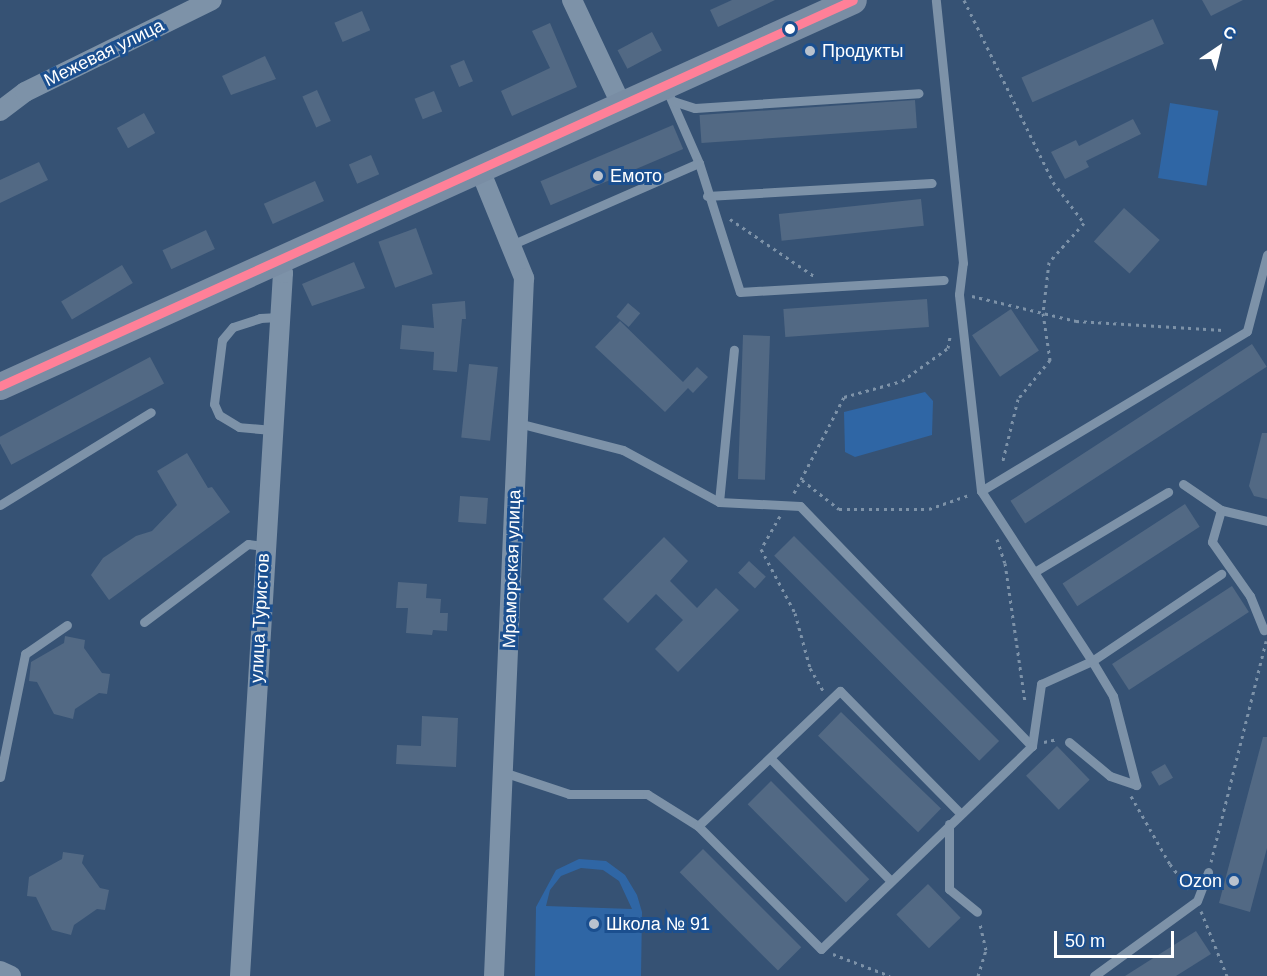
<!DOCTYPE html>
<meta charset="utf-8">
<style>
body{margin:0}
#map{position:relative;width:1267px;height:976px;overflow:hidden;background:#365274;font-family:Arial,sans-serif}
div>[style]{position:absolute}
.green>*{inset:0;background:#2f66a5;transform-origin:0 0}
.building>*{inset:0;background:#526984;transform-origin:0 0}
.path>*{height:3px;margin-top:-1.5px;transform-origin:0;background:repeating-linear-gradient(90deg,#7d92a8 0 3px,transparent 0 7.5px)}
.lane>*{height:9px;margin:-4.5px;padding:0 4.5px;transform-origin:4.5px;border-radius:4.5px;background:#7d92a8}
.street>*{height:20px;margin:-10px;padding:0 10px;transform-origin:10px;border-radius:10px;background:#7d92a8}
.secondary>*{height:27px;margin:-13.5px;padding:0 13.5px;transform-origin:13.5px;border-radius:13.5px;background:#798da4}
.bus-1>*{height:9px;margin:-4.5px;padding:0 4.5px;transform-origin:4.5px;border-radius:4.5px;background:#ff8098}
.dots>*{width:16px;height:16px;translate:-50% -50%;box-sizing:border-box;border:3px solid #1b4f8f;border-radius:50%}
span{translate:-50% -50%;white-space:nowrap;text-align:center;line-height:1.15;-webkit-text-stroke:6px #1b4f8f;paint-order:stroke}
.poi-label{font-size:18px;color:#fff}
.left{translate:0 -50%;text-align:left}
.right{translate:-100% -50%;text-align:right}
.street-label{font-size:18px;color:#fff}
.north{position:absolute;left:1189px;top:18px;width:60px;height:60px;-webkit-text-stroke:4px #1b4f8f;paint-order:stroke;rotate:35deg;font-size:16px;font-weight:700;line-height:24px;text-align:center;color:#fff}
.north::after{content:'';display:block;margin:auto;width:21px;height:27px;background:#fff;clip-path:polygon(50% 0,100% 100%,50% 72%,0 100%)}
.scale{position:absolute;left:1054px;top:931px;width:120px;height:27px;box-sizing:border-box;border:3px solid #fff;border-top:0;padding-left:8px;font-size:18px;line-height:21px;white-space:nowrap;color:#fff;-webkit-text-stroke:4px #1b4f8f;paint-order:stroke}
</style>
<div id="map">
<div class="green">
<i style="left:1170px;top:103px;width:49px;height:76px;rotate:9deg"></i>
<i style="clip-path:polygon(925px 392px,933px 401px,932px 435px,855px 457px,845px 452px,844px 412px)"></i>
<i style="clip-path:polygon(evenodd,579px 859px,606px 861px,625px 875px,637px 895px,642px 912px,641px 976px,535px 976px,536px 907px,556px 870px,579px 859px,581px 868px,603px 870px,619px 881px,632px 909px,546px 906px,550px 890px,561px 876px,581px 868px)"></i>
</div>
<div class="building">
<i style="clip-path:polygon(732px 0,775px 0,718px 27px,710px 10px)"></i>
<i style="clip-path:polygon(1202px 0,1243px 0,1211px 16px)"></i>
<i style="left:362px;top:11px;width:21px;height:30px;rotate:67deg"></i>
<i style="left:1153px;top:19px;width:27px;height:144px;rotate:66deg"></i>
<i style="clip-path:polygon(550px 23px,577px 87px,512px 116px,501px 91px,550px 68px,532px 31px)"></i>
<i style="left:652px;top:32px;width:21px;height:39px;rotate:62deg"></i>
<i style="clip-path:polygon(265px 56px,276px 79px,231px 95px,222px 76px)"></i>
<i style="left:464px;top:60px;width:23px;height:15px;rotate:67deg"></i>
<i style="left:317px;top:90px;width:34px;height:16px;rotate:66deg"></i>
<i style="left:434px;top:91px;width:22px;height:21px;rotate:68deg"></i>
<i style="left:915px;top:100px;width:28px;height:216px;rotate:86deg"></i>
<i style="left:144px;top:113px;width:23px;height:31px;rotate:61deg"></i>
<i style="clip-path:polygon(1133px 119px,1141px 134px,1086px 161px,1089px 167px,1065px 179px,1051px 152px,1076px 140px,1079px 146px)"></i>
<i style="left:673px;top:125px;width:26px;height:144px;rotate:67deg"></i>
<i style="left:371px;top:155px;width:21px;height:24px;rotate:67deg"></i>
<i style="clip-path:polygon(39px 162px,48px 180px,0 203px,0 180px)"></i>
<i style="left:315px;top:181px;width:22px;height:56px;rotate:66deg"></i>
<i style="left:921px;top:199px;width:27px;height:143px;rotate:84deg"></i>
<i style="left:1124px;top:208px;width:48px;height:45px;rotate:42deg"></i>
<i style="left:416px;top:228px;width:49px;height:40px;rotate:70deg"></i>
<i style="left:206px;top:230px;width:21px;height:48px;rotate:65deg"></i>
<i style="clip-path:polygon(354px 262px,365px 288px,312px 306px,302px 284px)"></i>
<i style="left:122px;top:265px;width:21px;height:71px;rotate:59deg"></i>
<i style="left:927px;top:299px;width:28px;height:144px;rotate:86deg"></i>
<i style="clip-path:polygon(465px 301px,466px 319px,462px 319px,457px 372px,433px 370px,434px 352px,400px 349px,402px 325px,434px 328px,432px 304px)"></i>
<i style="left:628px;top:303px;width:16px;height:18px;rotate:40deg"></i>
<i style="left:1011px;top:309px;width:50px;height:47px;rotate:56deg"></i>
<i style="clip-path:polygon(620px 321px,683px 382px,697px 367px,708px 377px,693px 393px,688px 388px,665px 412px,595px 347px)"></i>
<i style="left:743px;top:335px;width:27px;height:144px;rotate:2deg"></i>
<i style="left:1252px;top:344px;width:27px;height:288px;rotate:57deg"></i>
<i style="left:150px;top:357px;width:30px;height:173px;rotate:62deg"></i>
<i style="left:469px;top:364px;width:29px;height:74px;rotate:6deg"></i>
<i style="clip-path:polygon(1262px 433px,1267px 433px,1267px 499px,1254px 496px,1249px 486px)"></i>
<i style="clip-path:polygon(187px 453px,208px 488px,212px 487px,230px 512px,109px 600px,91px 575px,103px 558px,136px 536px,152px 531px,177px 505px,157px 471px)"></i>
<i style="left:460px;top:496px;width:28px;height:26px;rotate:4deg"></i>
<i style="left:1185px;top:504px;width:27px;height:146px;rotate:57deg"></i>
<i style="left:794px;top:536px;width:290px;height:28px;rotate:45deg"></i>
<i style="clip-path:polygon(664px 537px,688px 561px,670px 581px,697px 608px,716px 588px,739px 610px,678px 672px,655px 649px,683px 620px,656px 594px,628px 623px,603px 599px)"></i>
<i style="left:749px;top:561px;width:23px;height:16px;rotate:43deg"></i>
<i style="clip-path:polygon(398px 582px,427px 584px,426px 598px,441px 599px,440px 613px,448px 613px,447px 631px,433px 630px,432px 635px,406px 633px,408px 608px,396px 608px)"></i>
<i style="left:1232px;top:586px;width:31px;height:143px;rotate:57deg"></i>
<i style="clip-path:polygon(65px 636px,85px 640px,84px 648px,102px 673px,110px 674px,107px 694px,99px 693px,75px 709px,73px 719px,54px 714px,37px 682px,29px 681px,31px 662px,64px 643px)"></i>
<i style="left:841px;top:712px;width:139px;height:33px;rotate:44deg"></i>
<i style="clip-path:polygon(422px 716px,458px 718px,456px 767px,396px 764px,397px 745px,421px 746px)"></i>
<i style="clip-path:polygon(1263px 737px,1267px 737px,1267px 848px,1250px 912px,1219px 903px)"></i>
<i style="left:1057px;top:746px;width:47px;height:43px;rotate:46deg"></i>
<i style="left:1165px;top:764px;width:16px;height:16px;rotate:60deg"></i>
<i style="left:771px;top:781px;width:139px;height:33px;rotate:45deg"></i>
<i style="left:703px;top:849px;width:139px;height:33px;rotate:45deg"></i>
<i style="clip-path:polygon(63px 852px,84px 855px,82px 863px,100px 888px,109px 890px,105px 910px,97px 909px,74px 925px,71px 935px,52px 930px,36px 897px,27px 896px,29px 877px,62px 859px)"></i>
<i style="left:928px;top:884px;width:47px;height:44px;rotate:46deg"></i>
<i style="clip-path:polygon(1196px 931px,1211px 954px,1176px 976px,1125px 976px)"></i>
</div>
<div class="path">
<i style="left:964px;top:0;width:203px;rotate:63.9deg"></i>
<i style="left:1053px;top:182px;width:51px;rotate:52.9deg"></i>
<i style="left:1084px;top:223px;width:52px;rotate:131.9deg"></i>
<i style="left:1049px;top:262px;width:51px;rotate:96.7deg"></i>
<i style="left:1043px;top:313px;width:48px;rotate:81.5deg"></i>
<i style="left:1050px;top:360px;width:50px;rotate:129.4deg"></i>
<i style="left:1018px;top:399px;width:67px;rotate:103.8deg"></i>
<i style="left:730px;top:219px;width:102px;rotate:34.2deg"></i>
<i style="left:972px;top:296px;width:107px;rotate:13.5deg"></i>
<i style="left:1076px;top:321px;width:147px;rotate:3.5deg"></i>
<i style="left:802px;top:480px;width:47px;rotate:38.1deg"></i>
<i style="left:839px;top:509px;width:90px"></i>
<i style="left:929px;top:509px;width:42px;rotate:-19.3deg"></i>
<i style="left:794px;top:493px;width:108px;rotate:-62.5deg"></i>
<i style="left:844px;top:397px;width:60px;rotate:-15.4deg"></i>
<i style="left:902px;top:381px;width:57px;rotate:-35.7deg"></i>
<i style="left:948px;top:348px;width:11px;rotate:-80deg"></i>
<i style="left:780px;top:516px;width:38px;rotate:120deg"></i>
<i style="left:761px;top:549px;width:72px;rotate:62deg"></i>
<i style="left:795px;top:613px;width:57px;rotate:74.7deg"></i>
<i style="left:810px;top:668px;width:28px;rotate:60deg"></i>
<i style="left:997px;top:539px;width:25px;rotate:72deg"></i>
<i style="left:1005px;top:563px;width:139px;rotate:81.8deg"></i>
<i style="left:1044px;top:742px;width:14px;rotate:-12deg"></i>
<i style="left:1131px;top:796px;width:78px;rotate:60.2deg"></i>
<i style="left:1170px;top:864px;width:31px;rotate:53deg"></i>
<i style="left:1211px;top:862px;width:228px;rotate:-76deg"></i>
<i style="left:1201px;top:911px;width:70px;rotate:68.2deg"></i>
<i style="left:833px;top:954px;width:61px;rotate:21.1deg"></i>
<i style="left:978px;top:976px;width:27px;rotate:-73deg"></i>
<i style="left:986px;top:950px;width:27px;rotate:-103deg"></i>
</div>
<div class="lane">
<i style="left:666px;top:88px;width:82px;rotate:66.3deg"></i>
<i style="left:699px;top:163px;width:135px;rotate:72.4deg"></i>
<i style="left:740px;top:292px;width:204px;rotate:-3.4deg"></i>
<i style="left:673px;top:101px;width:23px;rotate:18deg"></i>
<i style="left:695px;top:108px;width:224px;rotate:-3.8deg"></i>
<i style="left:707px;top:196px;width:225px;rotate:-3.3deg"></i>
<i style="left:511px;top:245px;width:205px;rotate:-23.6deg"></i>
<i style="left:518px;top:423px;width:108px;rotate:14.4deg"></i>
<i style="left:623px;top:450px;width:109px;rotate:28.4deg"></i>
<i style="left:719px;top:502px;width:81px;rotate:2.8deg"></i>
<i style="left:800px;top:506px;width:334px;rotate:46deg"></i>
<i style="left:1032px;top:746px;width:63px;rotate:-81.7deg"></i>
<i style="left:1041px;top:684px;width:56px;rotate:-24.3deg"></i>
<i style="left:1092px;top:661px;width:203px;rotate:-123.1deg"></i>
<i style="left:981px;top:491px;width:198px;rotate:-96.4deg"></i>
<i style="left:959px;top:294px;width:31px;rotate:-83deg"></i>
<i style="left:963px;top:263px;width:264px;rotate:-95.9deg"></i>
<i style="left:272px;top:430px;width:33px;rotate:-175deg"></i>
<i style="left:239px;top:427px;width:23px;rotate:-149deg"></i>
<i style="left:219px;top:415px;width:12px;rotate:-114deg"></i>
<i style="left:214px;top:404px;width:64px;rotate:-82.9deg"></i>
<i style="left:222px;top:340px;width:17px;rotate:-50deg"></i>
<i style="left:233px;top:327px;width:28px;rotate:-18deg"></i>
<i style="left:260px;top:318px;width:19px;rotate:-3deg"></i>
<i style="left:1183px;top:484px;width:46px;rotate:34.4deg"></i>
<i style="left:1221px;top:510px;width:47px;rotate:13.4deg"></i>
<i style="left:981px;top:491px;width:310px;rotate:-31deg"></i>
<i style="left:1247px;top:331px;width:79px;rotate:-75.3deg"></i>
<i style="left:719px;top:502px;width:153px;rotate:-84.4deg"></i>
<i style="left:0;top:505px;width:177px;rotate:-31.6deg"></i>
<i style="left:1221px;top:510px;width:33px;rotate:106deg"></i>
<i style="left:1212px;top:542px;width:66px;rotate:54.9deg"></i>
<i style="left:1250px;top:596px;width:37px;rotate:68deg"></i>
<i style="left:1036px;top:571px;width:154px;rotate:-30.9deg"></i>
<i style="left:144px;top:622px;width:130px;rotate:-36.9deg"></i>
<i style="left:248px;top:544px;width:17px;rotate:7deg"></i>
<i style="left:1069px;top:742px;width:53px;rotate:39.7deg"></i>
<i style="left:1110px;top:776px;width:28px;rotate:19deg"></i>
<i style="left:1136px;top:785px;width:92px;rotate:-104.5deg"></i>
<i style="left:1113px;top:696px;width:41px;rotate:-121deg"></i>
<i style="left:1092px;top:661px;width:156px;rotate:-34deg"></i>
<i style="left:771px;top:759px;width:171px;rotate:45.5deg"></i>
<i style="left:503px;top:772px;width:70px;rotate:18.4deg"></i>
<i style="left:569px;top:794px;width:78px"></i>
<i style="left:647px;top:794px;width:60px;rotate:32.1deg"></i>
<i style="left:698px;top:826px;width:196px;rotate:-43.6deg"></i>
<i style="left:840px;top:691px;width:171px;rotate:45.5deg"></i>
<i style="left:0;top:777px;width:126px;rotate:-78.5deg"></i>
<i style="left:25px;top:654px;width:51px;rotate:-34.6deg"></i>
<i style="left:949px;top:824px;width:65px;rotate:90deg"></i>
<i style="left:949px;top:889px;width:36px;rotate:39deg"></i>
<i style="left:698px;top:826px;width:174px;rotate:45deg"></i>
<i style="left:821px;top:949px;width:293px;rotate:-43.9deg"></i>
<i style="left:1094px;top:976px;width:127px;rotate:-36.1deg"></i>
<i style="left:1197px;top:901px;width:31px;rotate:-69deg"></i>
</div>
<div class="street">
<i style="left:572px;top:0;width:115px;rotate:64.8deg"></i>
<i style="left:0;top:111px;width:31px;rotate:-37deg"></i>
<i style="left:25px;top:92px;width:208px;rotate:-26.2deg"></i>
<i style="left:480px;top:170px;width:117px;rotate:67.8deg"></i>
<i style="left:524px;top:278px;width:699px;rotate:92.46deg"></i>
<i style="left:0;top:971px;width:12px;rotate:24deg"></i>
<i style="left:240px;top:976px;width:704px;rotate:-86.5deg"></i>
<i style="left:283px;top:273px;width:13px;rotate:-117deg"></i>
</div>
<div class="secondary">
<i style="left:0;top:386px;width:936px;rotate:-24.35deg"></i>
</div>
<div class="bus-1">
<i style="left:0;top:386px;width:936px;rotate:-24.35deg"></i>
</div>
<div class="dots">
<i style="left:790px;top:29px;background:#fff"></i>
<i style="left:810px;top:51px;background:#b9c2ce"></i>
<i style="left:598px;top:176px;background:#b9c2ce"></i>
<i style="left:1234px;top:881px;background:#b9c2ce"></i>
<i style="left:594px;top:924px;background:#b9c2ce"></i>
</div>
<div class="poi-label">
<span class="left" style="left:822px;top:51px">Продукты</span>
<span class="left" style="left:610px;top:176px">Емото</span>
<span class="right" style="left:1222px;top:881px">Ozon</span>
<span class="left" style="left:606px;top:924px">Школа № 91</span>
</div>
<div class="street-label">
<span style="left:104px;top:53px;rotate:-26deg">Межевая улица</span>
<span style="left:512px;top:569px;rotate:-88deg">Мраморская улица</span>
<span style="left:260px;top:618px;rotate:-87deg">улица Туристов</span>
</div>
<div class="north">С</div>
<div class="scale">50 m</div>
</div>
